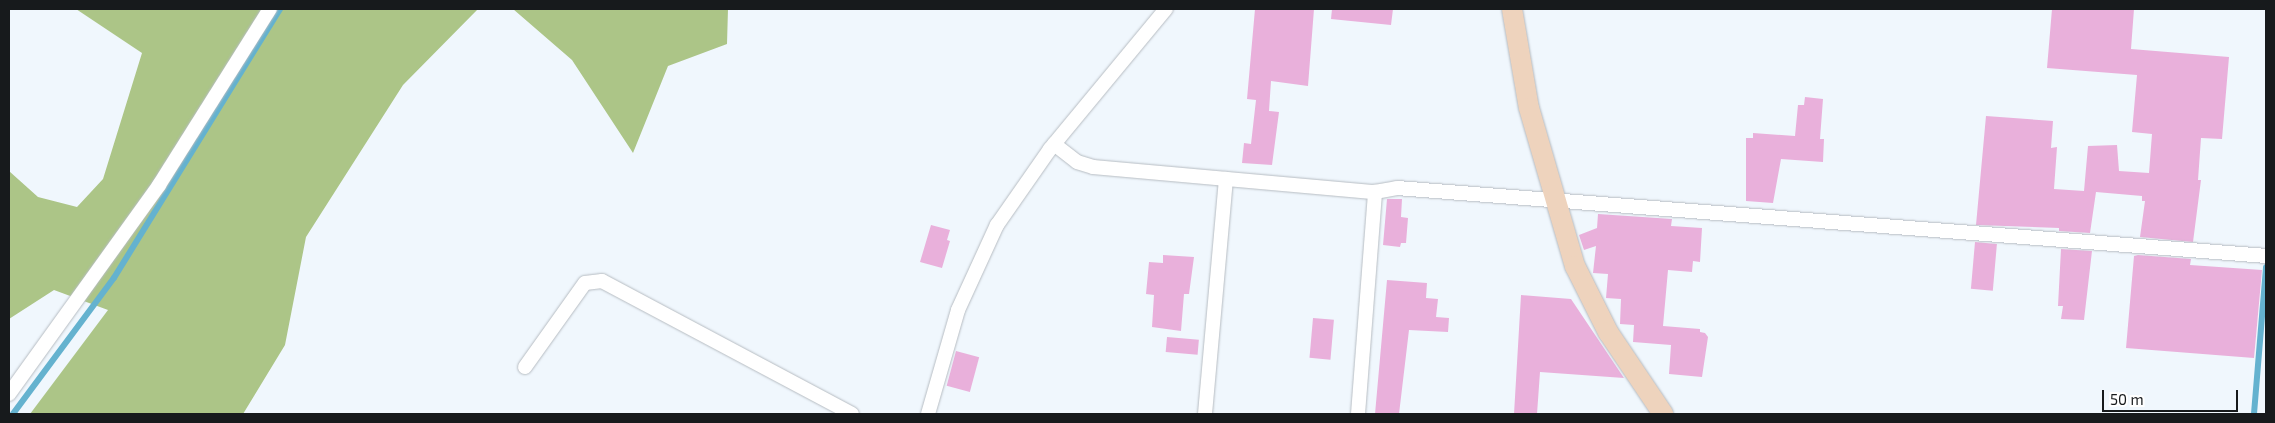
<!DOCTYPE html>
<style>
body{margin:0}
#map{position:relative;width:2275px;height:423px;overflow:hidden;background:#f0f7fd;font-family:"Exo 2",sans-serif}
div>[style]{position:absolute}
.forest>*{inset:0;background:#acc587}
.stream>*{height:5.5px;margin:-2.75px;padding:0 2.75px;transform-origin:2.75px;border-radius:2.75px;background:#64b2cf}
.building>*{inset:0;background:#e9b0db;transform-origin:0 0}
.roads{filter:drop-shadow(0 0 1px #b6bcc2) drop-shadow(0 0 1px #b6bcc2)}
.street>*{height:14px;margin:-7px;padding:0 7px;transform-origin:7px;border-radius:7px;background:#fff}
.secondary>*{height:20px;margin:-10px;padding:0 10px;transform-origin:10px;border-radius:10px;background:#eed3bd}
span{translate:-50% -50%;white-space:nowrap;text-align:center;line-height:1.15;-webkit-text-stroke:5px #fff;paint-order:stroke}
.frame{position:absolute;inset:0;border:10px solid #171a1c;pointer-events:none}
.scale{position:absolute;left:2102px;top:390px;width:136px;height:22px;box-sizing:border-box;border:2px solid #171a1c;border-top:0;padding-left:6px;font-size:15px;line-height:18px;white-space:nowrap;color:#171a1c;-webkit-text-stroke:4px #fff;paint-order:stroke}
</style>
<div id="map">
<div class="forest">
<i style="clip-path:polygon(76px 9px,478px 9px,403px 85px,306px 237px,285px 345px,243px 414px,30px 414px,108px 310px,54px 290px,9px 319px,9px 171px,38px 197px,77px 207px,103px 179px,142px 53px)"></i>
<i style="clip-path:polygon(513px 9px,728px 9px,727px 44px,668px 66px,633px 153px,572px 60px)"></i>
</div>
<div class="stream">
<i style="left:13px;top:414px;width:169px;rotate:-53.4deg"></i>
<i style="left:114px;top:278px;width:316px;rotate:-58.3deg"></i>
<i style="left:2254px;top:414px;width:147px;rotate:-85.3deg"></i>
</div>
<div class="building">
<i style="clip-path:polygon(1255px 9px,1314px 9px,1308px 86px,1271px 81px,1269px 111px,1279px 112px,1272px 165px,1242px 163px,1244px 143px,1251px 144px,1256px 100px,1247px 99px)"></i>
<i style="clip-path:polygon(1332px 9px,1393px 9px,1391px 25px,1331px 19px)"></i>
<i style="clip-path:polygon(2052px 9px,2134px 9px,2131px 49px,2229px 57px,2222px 139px,2201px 138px,2198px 180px,2201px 180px,2193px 242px,2140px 237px,2145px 201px,2142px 201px,2142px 196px,2096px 192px,2090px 233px,2059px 231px,2059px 228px,1976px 225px,1986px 116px,2053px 121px,2051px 148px,2057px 147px,2054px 189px,2084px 191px,2088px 146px,2117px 145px,2119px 171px,2149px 173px,2152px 134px,2132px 132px,2137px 75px,2047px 68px)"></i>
<i style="clip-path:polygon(1805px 97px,1823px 99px,1820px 139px,1824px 139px,1823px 162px,1781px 159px,1773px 203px,1746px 201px,1746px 138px,1753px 138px,1753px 133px,1795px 136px,1798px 105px,1804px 105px)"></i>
<i style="clip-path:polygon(1387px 199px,1402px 199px,1401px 217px,1408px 218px,1406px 243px,1401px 243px,1400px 247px,1383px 245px)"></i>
<i style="clip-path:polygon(1598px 214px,1672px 219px,1671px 226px,1702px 228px,1700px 262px,1693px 261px,1692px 272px,1668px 270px,1663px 326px,1700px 329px,1700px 332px,1705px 333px,1708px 337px,1702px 377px,1669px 374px,1671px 345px,1633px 342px,1634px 325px,1620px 324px,1621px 299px,1606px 298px,1608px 274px,1593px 273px,1596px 246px,1584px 250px,1579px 235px,1597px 228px)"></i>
<i style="clip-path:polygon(931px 225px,950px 230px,947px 240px,950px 241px,942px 268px,920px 262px)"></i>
<i style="left:1975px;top:242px;width:22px;height:47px;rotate:5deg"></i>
<i style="clip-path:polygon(2061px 249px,2092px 251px,2084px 320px,2061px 319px,2063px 306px,2058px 306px)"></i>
<i style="clip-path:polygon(1163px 255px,1194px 257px,1189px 294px,1184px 294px,1181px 331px,1152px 327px,1154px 295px,1146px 294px,1149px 262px,1163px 263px)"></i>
<i style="clip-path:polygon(2138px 255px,2191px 259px,2190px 265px,2262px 270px,2254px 358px,2126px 348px,2134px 256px)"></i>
<i style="clip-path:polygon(1387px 280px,1427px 283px,1426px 298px,1438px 299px,1436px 317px,1449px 318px,1448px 332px,1409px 330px,1399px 414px,1375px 414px)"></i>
<i style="clip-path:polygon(1521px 295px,1571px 299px,1624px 378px,1540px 372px,1537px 414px,1514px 414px)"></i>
<i style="left:1313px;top:318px;width:21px;height:40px;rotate:5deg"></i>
<i style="left:1167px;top:337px;width:32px;height:15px;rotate:5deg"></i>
<i style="left:956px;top:351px;width:24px;height:36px;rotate:15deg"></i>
</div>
<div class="roads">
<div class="street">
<i style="left:1054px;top:144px;width:29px;rotate:38deg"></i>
<i style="left:1077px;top:162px;width:17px;rotate:17deg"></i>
<i style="left:1093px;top:167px;width:283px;rotate:5.1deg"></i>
<i style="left:1375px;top:192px;width:22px;rotate:-10deg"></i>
<i style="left:1397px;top:188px;width:872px;rotate:4.47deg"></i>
<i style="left:525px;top:367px;width:103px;rotate:-54.5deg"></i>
<i style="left:585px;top:283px;width:17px;rotate:-7deg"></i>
<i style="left:602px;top:281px;width:283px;rotate:28deg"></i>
<i style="left:9px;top:394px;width:257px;rotate:-54.3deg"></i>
<i style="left:159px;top:185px;width:208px;rotate:-57.8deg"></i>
<i style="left:928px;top:414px;width:108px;rotate:-73.9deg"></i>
<i style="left:958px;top:310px;width:94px;rotate:-65.4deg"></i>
<i style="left:997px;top:225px;width:93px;rotate:-55.1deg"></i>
<i style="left:1050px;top:149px;width:182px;rotate:-50.4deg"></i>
<i style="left:1205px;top:414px;width:236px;rotate:-84.9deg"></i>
<i style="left:1358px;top:414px;width:223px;rotate:-85.6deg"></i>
</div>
<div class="secondary">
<i style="left:1512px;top:9px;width:100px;rotate:80.3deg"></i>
<i style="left:1529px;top:108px;width:165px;rotate:73.8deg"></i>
<i style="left:1575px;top:266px;width:74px;rotate:63.4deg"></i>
<i style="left:1608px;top:332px;width:99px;rotate:56.1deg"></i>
</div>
</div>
<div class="frame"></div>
<div class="scale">50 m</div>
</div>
